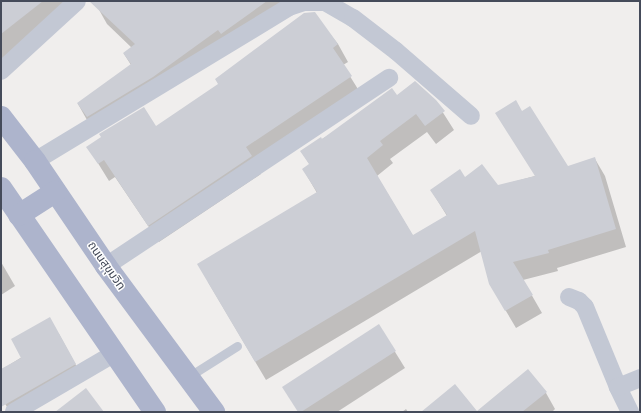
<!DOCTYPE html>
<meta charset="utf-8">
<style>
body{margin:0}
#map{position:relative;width:641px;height:413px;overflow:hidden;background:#f0eeed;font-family:"Alegreya Sans","Noto Sans Thai",sans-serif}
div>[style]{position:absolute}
.shadow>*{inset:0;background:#0003}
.building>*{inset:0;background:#ccced5}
.service>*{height:9px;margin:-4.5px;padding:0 4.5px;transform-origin:4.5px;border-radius:4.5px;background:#c3c8d4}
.minor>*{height:18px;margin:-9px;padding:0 9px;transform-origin:9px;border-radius:9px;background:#c3c8d4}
.primary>*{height:22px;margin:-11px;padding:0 11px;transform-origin:11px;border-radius:11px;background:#adb4cc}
span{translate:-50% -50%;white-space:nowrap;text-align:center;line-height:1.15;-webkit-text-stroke:3px #fff;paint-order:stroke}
.street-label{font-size:12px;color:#454b5a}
.frame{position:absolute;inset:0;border:2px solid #454b5a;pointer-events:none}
</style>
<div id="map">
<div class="shadow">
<i style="clip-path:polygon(1px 1px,77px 1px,1px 61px)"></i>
<i style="clip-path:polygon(104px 1px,292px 1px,87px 120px,78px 104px,131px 65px,124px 54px,132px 48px,107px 24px,98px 8px)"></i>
<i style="clip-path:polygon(314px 14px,338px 44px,348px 62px,343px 65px,361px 94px,256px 165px,261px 174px,159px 242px,115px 177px,109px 181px,88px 147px,156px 127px,219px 85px)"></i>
<i style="clip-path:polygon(397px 96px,435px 100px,454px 130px,436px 144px,427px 132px,390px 159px,393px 163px,377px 176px,413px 236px,447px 216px,431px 190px,465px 178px,498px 186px,535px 176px,522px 112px,567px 167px,595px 159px,605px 176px,626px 247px,557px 268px,558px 271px,523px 280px,542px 313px,516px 328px,490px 284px,482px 251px,266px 380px,208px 282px,317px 193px,303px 169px,310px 165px,301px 151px)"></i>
<i style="clip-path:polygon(1px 262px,15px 286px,1px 295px)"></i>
<i style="clip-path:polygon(379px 326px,405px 368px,337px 412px,298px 412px)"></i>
<i style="clip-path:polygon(59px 334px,84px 380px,10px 412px,1px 397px,1px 370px)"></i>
<i style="clip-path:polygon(528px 371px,546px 393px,555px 409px,552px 412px,477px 412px)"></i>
<i style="clip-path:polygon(406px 409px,408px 412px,402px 412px)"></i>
</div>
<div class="building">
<i style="clip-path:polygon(1px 1px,43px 1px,1px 34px)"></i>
<i style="clip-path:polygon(89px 1px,267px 1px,221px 34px,218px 30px,153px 77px,87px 117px,77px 103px,131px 64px,123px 53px,135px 44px)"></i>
<i style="clip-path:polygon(315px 12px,338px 44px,333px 48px,352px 76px,246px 147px,252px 156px,148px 226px,104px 160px,98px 164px,86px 147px,101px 137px,99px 134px,144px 107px,156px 126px,218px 84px,215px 79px,304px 13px)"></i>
<i style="clip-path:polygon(415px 81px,436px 100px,445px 111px,425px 126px,416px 114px,380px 141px,383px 145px,367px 158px,413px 235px,447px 215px,430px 190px,460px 169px,465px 177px,482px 164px,498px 185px,535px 176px,495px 113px,516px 100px,522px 111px,530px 106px,568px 166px,595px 157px,616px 229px,548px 250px,549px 253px,513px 262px,533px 295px,505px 311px,489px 284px,475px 231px,255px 362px,197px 264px,317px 192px,302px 169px,309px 164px,300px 151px,321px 137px,322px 139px,392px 88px,397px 95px)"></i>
<i style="clip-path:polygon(50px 317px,76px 364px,1px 407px,1px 369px,21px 358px,11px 339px)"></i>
<i style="clip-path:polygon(379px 324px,396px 351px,301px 412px,298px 412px,282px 387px)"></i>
<i style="clip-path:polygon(528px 369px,547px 392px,522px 412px,421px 412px,455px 384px,477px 411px)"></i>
<i style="clip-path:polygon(86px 388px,104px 412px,55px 412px)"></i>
</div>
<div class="service">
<i style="left:188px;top:377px;width:58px;rotate:-32.3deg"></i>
</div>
<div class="minor">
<i style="left:1px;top:71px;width:103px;rotate:-42.6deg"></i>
<i style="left:35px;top:161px;width:297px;rotate:-31.2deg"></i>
<i style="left:289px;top:7px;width:16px;rotate:-18deg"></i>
<i style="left:304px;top:2px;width:21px"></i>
<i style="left:325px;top:2px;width:32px;rotate:30deg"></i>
<i style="left:353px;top:18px;width:54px;rotate:37.5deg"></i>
<i style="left:396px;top:51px;width:99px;rotate:40.9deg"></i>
<i style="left:106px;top:266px;width:340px;rotate:-33.6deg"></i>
<i style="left:569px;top:297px;width:11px;rotate:22deg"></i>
<i style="left:579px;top:301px;width:8px;rotate:45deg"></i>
<i style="left:585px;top:307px;width:87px;rotate:67.6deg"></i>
<i style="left:14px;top:412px;width:117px;rotate:-30.3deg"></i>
<i style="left:630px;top:412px;width:28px;rotate:-116deg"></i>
<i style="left:618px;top:387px;width:24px;rotate:-22deg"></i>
</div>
<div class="primary">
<i style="left:1px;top:117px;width:56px;rotate:52.3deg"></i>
<i style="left:35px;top:161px;width:127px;rotate:55.9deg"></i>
<i style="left:106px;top:266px;width:182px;rotate:53.5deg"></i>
<i style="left:1px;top:188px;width:272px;rotate:55.5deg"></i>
<i style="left:19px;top:215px;width:43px;rotate:-32.6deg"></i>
</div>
<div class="street-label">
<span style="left:106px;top:266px;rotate:55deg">ถนนสุขุมวิท</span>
</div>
<div class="frame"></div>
</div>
